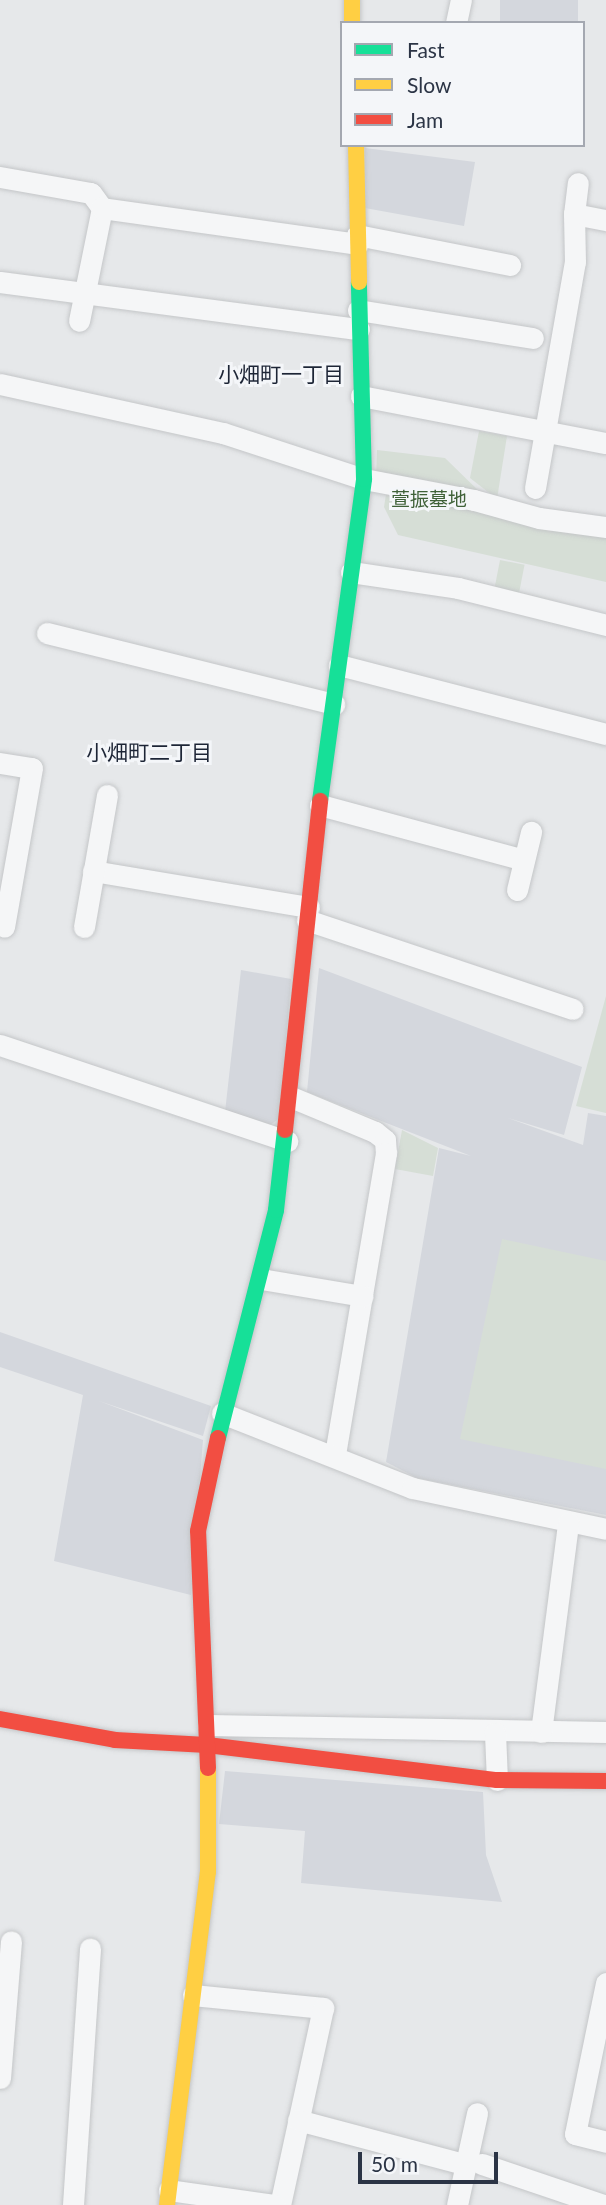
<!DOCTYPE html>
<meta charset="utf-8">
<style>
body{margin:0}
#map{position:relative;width:606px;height:2205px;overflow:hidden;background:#e6e8ea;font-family:Lato,"Noto Sans JP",sans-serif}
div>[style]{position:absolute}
.built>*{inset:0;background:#d4d7dd;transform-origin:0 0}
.green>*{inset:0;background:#d6ded6;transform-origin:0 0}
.roads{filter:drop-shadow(0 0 2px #c4c6c8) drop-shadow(0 0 2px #c4c6c8)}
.street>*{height:21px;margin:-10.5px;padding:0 10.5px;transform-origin:10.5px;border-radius:10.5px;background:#f5f6f7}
.fast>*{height:16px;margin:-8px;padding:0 8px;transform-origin:8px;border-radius:8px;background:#16e098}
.slow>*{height:16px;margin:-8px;padding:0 8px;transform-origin:8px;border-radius:8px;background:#ffcf43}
.jam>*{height:16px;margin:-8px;padding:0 8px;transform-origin:8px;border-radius:8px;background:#f24e42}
span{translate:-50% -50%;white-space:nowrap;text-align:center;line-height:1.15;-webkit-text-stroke:6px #f4f6f9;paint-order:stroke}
.park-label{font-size:19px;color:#3f6138}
.neighbourhood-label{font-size:21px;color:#1d2536}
.legend{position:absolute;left:340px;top:21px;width:245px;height:126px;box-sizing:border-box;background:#f4f6f9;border:2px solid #a4a8b1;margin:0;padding:9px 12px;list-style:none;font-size:21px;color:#2b3445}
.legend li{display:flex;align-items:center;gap:14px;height:35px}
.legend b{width:35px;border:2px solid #a4a8b1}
.scale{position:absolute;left:358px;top:2152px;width:140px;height:32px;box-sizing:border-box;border:4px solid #2b3445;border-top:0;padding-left:9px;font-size:21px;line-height:24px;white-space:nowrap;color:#2b3445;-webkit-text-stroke:5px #f4f6f9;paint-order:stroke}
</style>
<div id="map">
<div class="built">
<i style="left:500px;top:0;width:78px;height:23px"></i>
<i style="clip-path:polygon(365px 148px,475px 162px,464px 226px,365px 208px)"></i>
<i style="clip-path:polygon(319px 968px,582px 1067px,564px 1135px,508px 1118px,583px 1145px,588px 1113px,606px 1116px,606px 1515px,417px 1478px,386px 1462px,439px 1148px,471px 1156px,307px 1092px)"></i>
<i style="clip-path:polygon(241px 970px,291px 979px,280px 1118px,270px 1125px,225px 1112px)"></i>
<i style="clip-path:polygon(0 1332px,211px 1406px,203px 1436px,99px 1401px,203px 1440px,191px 1595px,54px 1561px,83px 1395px,0 1367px)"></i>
<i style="clip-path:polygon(225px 1771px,483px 1792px,486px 1855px,502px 1902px,301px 1883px,305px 1831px,219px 1824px)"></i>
</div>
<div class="green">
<i style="clip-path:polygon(479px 431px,507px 436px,497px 499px,470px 478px)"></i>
<i style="clip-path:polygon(377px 450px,445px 458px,488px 500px,606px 533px,606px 582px,398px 535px,384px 507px,387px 488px,376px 479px)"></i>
<i style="left:500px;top:560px;width:25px;height:30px;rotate:11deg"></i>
<i style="clip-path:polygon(606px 996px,606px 1113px,576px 1106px)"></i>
<i style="clip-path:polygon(402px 1130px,438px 1148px,433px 1176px,395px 1169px)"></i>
<i style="clip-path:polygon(502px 1239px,606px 1261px,606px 1469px,460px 1439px)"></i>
</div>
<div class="roads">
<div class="street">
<i style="left:456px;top:23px;width:24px;rotate:-78deg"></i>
<i style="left:0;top:177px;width:92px;rotate:10deg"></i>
<i style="left:91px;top:193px;width:19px;rotate:54deg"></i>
<i style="left:102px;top:208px;width:115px;rotate:101.5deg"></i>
<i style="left:102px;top:208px;width:258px;rotate:8deg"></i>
<i style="left:574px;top:214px;width:33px;rotate:11deg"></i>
<i style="left:357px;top:235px;width:156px;rotate:11.1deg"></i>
<i style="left:0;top:282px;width:362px;rotate:7.5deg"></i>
<i style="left:358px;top:310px;width:177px;rotate:9.1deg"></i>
<i style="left:0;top:384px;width:228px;rotate:12.4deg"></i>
<i style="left:223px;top:433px;width:148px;rotate:18.1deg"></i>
<i style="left:364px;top:479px;width:112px;rotate:10.8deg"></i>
<i style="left:474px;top:500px;width:67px;rotate:15.5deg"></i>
<i style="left:539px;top:518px;width:68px;rotate:7.7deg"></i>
<i style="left:361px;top:396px;width:249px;rotate:10.9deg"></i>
<i style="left:535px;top:488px;width:230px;rotate:-80deg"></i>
<i style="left:575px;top:262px;width:48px;rotate:-91.2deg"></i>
<i style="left:574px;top:214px;width:31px;rotate:-83deg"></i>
<i style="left:351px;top:572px;width:108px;rotate:8.5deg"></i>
<i style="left:458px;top:588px;width:153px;rotate:14deg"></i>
<i style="left:47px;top:633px;width:296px;rotate:13.9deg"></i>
<i style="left:339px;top:665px;width:276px;rotate:14.5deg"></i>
<i style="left:0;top:763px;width:32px;rotate:9deg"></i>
<i style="left:32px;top:768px;width:161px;rotate:100deg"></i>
<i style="left:320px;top:805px;width:211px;rotate:15.1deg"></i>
<i style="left:93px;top:871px;width:219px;rotate:9.5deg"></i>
<i style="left:517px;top:890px;width:60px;rotate:-76.4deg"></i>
<i style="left:307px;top:920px;width:280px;rotate:18.5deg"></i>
<i style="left:84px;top:927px;width:134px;rotate:-80.1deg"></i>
<i style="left:0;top:1045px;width:303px;rotate:18.5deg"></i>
<i style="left:291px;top:1097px;width:91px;rotate:22.6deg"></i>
<i style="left:375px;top:1132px;width:13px;rotate:39deg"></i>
<i style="left:385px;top:1140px;width:13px;rotate:86deg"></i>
<i style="left:386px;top:1153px;width:306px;rotate:99.6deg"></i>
<i style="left:261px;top:1279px;width:103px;rotate:9.5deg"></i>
<i style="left:222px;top:1413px;width:204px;rotate:21.5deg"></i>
<i style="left:412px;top:1488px;width:198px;rotate:11.9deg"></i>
<i style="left:208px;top:1725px;width:398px;rotate:1deg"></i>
<i style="left:541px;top:1732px;width:211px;rotate:-82.6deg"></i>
<i style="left:495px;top:1733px;width:47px;rotate:87.6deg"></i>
<i style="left:606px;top:1983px;width:154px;rotate:101.6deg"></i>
<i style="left:575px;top:2134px;width:32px;rotate:14deg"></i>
<i style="left:193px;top:1995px;width:131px;rotate:5.7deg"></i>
<i style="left:323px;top:2008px;width:202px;rotate:102.3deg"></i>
<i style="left:0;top:2078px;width:137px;rotate:-85.4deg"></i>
<i style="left:298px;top:2120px;width:175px;rotate:14.9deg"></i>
<i style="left:482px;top:2164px;width:128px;rotate:18.7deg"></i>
<i style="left:169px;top:2190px;width:106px;rotate:8.1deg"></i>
<i style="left:73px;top:2205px;width:257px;rotate:-86.2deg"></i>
<i style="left:457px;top:2205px;width:94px;rotate:-77.7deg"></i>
</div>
<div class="fast">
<i style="left:320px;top:801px;width:325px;rotate:-82.2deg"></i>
<i style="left:364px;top:479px;width:197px;rotate:-91.5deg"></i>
<i style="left:218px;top:1438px;width:235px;rotate:-75.7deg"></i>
<i style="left:276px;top:1210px;width:81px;rotate:-83.6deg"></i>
</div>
<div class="slow">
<i style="left:352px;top:0;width:23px;rotate:90deg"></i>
<i style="left:356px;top:145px;width:137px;rotate:88.7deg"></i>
<i style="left:167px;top:2205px;width:336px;rotate:-83deg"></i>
<i style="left:208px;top:1872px;width:104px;rotate:-90deg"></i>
</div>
<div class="jam">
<i style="left:285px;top:1130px;width:331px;rotate:-83.9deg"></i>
<i style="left:0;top:1719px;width:117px;rotate:10.3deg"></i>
<i style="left:115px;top:1740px;width:92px;rotate:3.1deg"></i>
<i style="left:207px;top:1745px;width:292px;rotate:6.9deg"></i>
<i style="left:497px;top:1780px;width:109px;rotate:0.5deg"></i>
<i style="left:208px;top:1768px;width:237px;rotate:-92.4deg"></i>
<i style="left:198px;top:1531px;width:95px;rotate:-77.9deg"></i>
</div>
</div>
<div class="park-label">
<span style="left:429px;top:499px">萱振墓地</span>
</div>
<div class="neighbourhood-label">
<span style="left:281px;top:374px">小畑町一丁目</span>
<span style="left:149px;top:752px">小畑町二丁目</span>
</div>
<ul class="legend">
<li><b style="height:9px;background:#16e098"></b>Fast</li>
<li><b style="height:9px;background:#ffcf43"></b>Slow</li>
<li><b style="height:9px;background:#f24e42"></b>Jam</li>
</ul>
<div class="scale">50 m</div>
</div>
